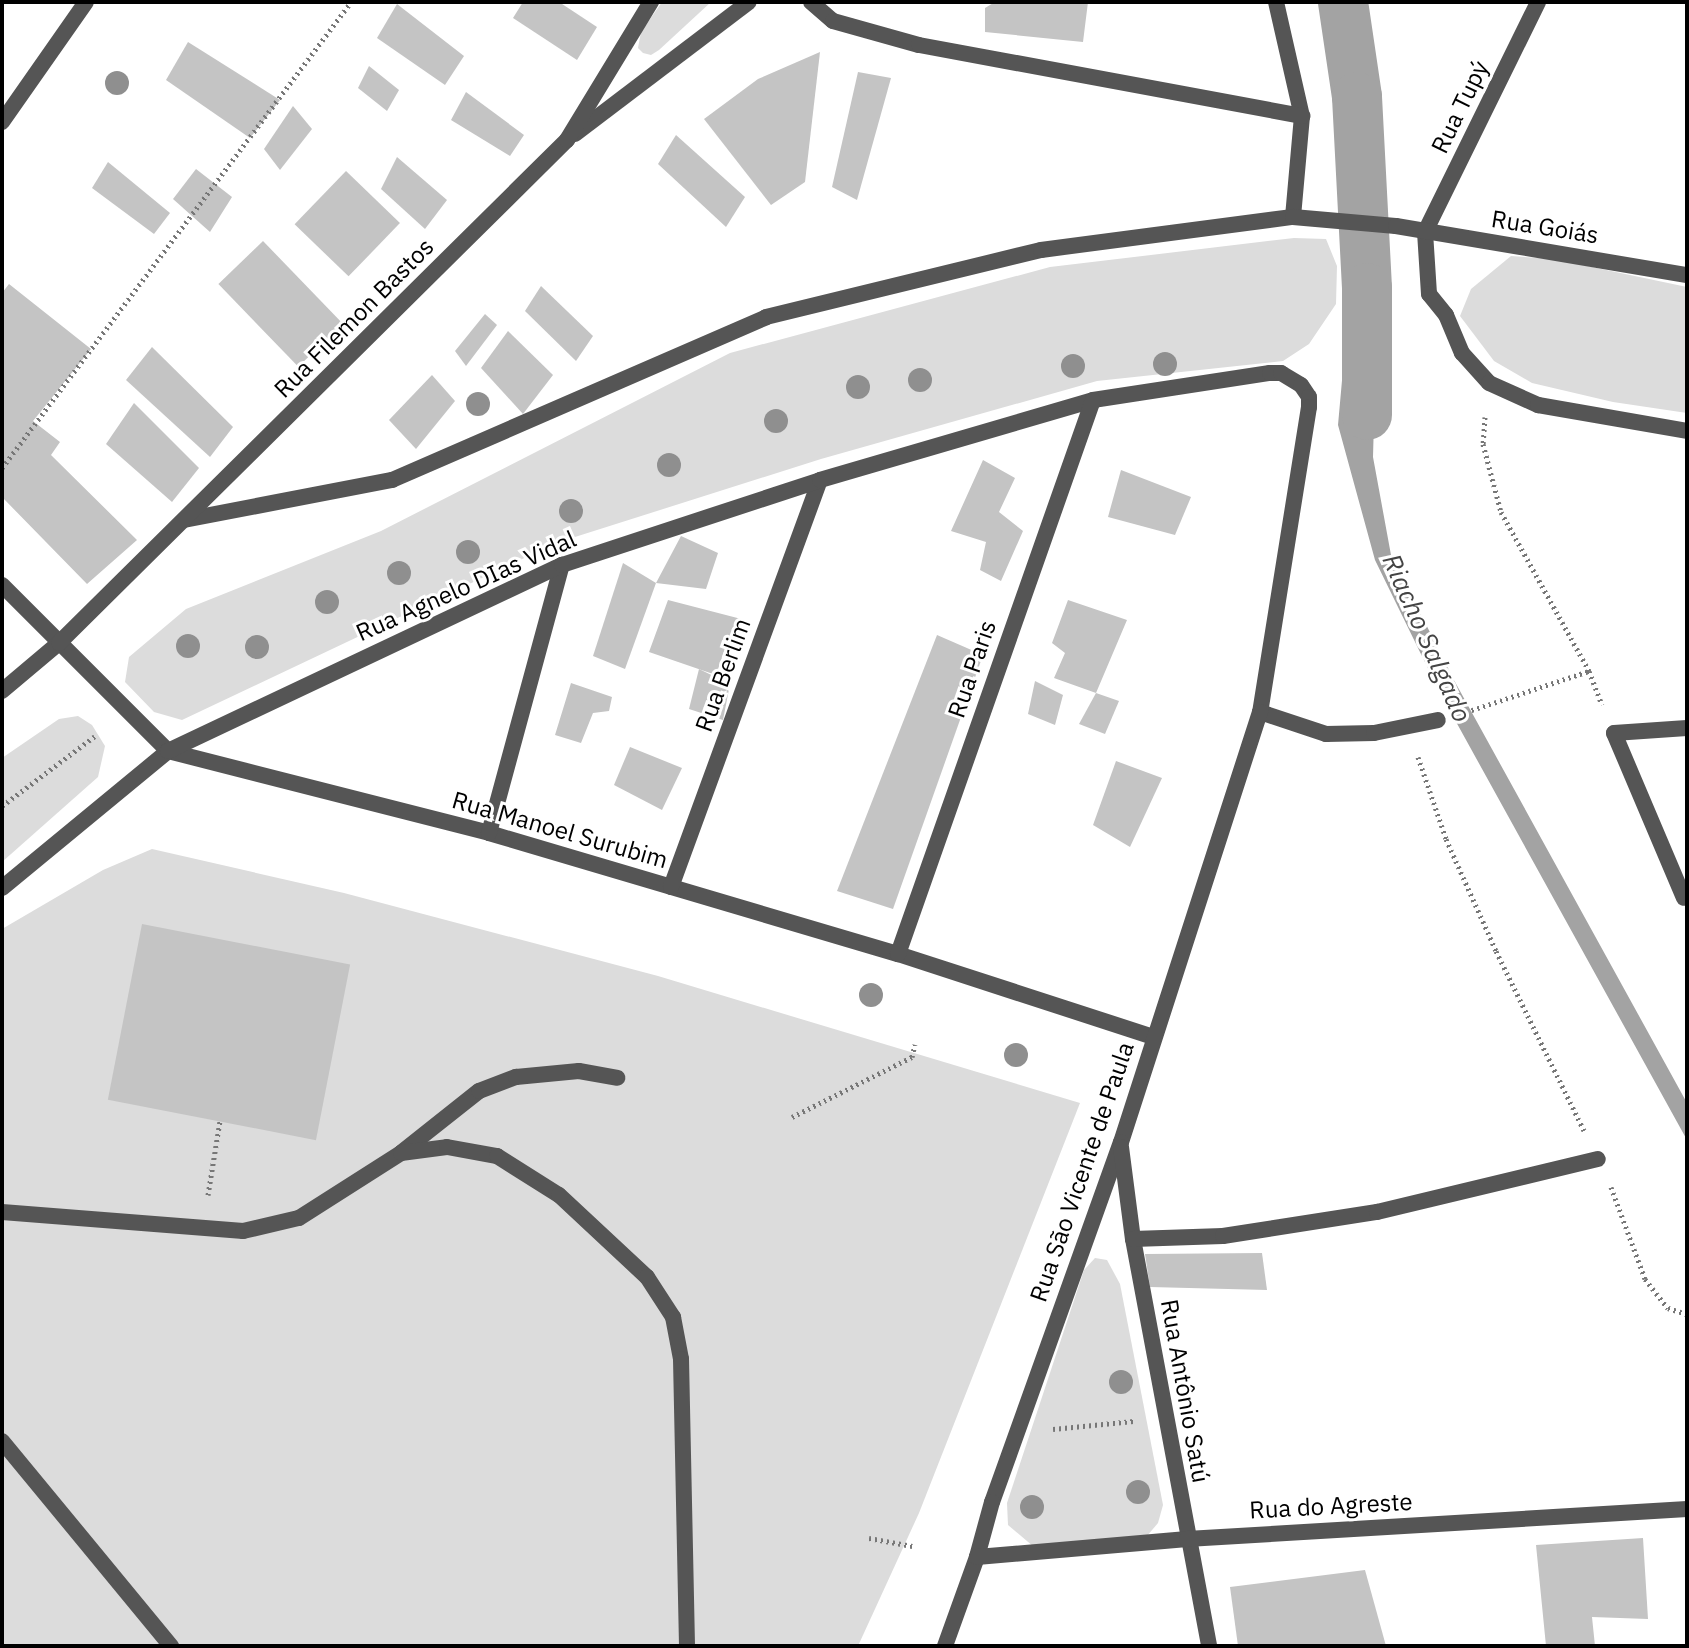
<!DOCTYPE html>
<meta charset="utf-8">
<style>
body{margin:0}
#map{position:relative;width:1689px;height:1648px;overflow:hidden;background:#fff;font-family:"IBM Plex Sans",sans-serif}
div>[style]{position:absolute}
.green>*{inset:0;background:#dcdcdc}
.water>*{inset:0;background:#a3a3a3}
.canal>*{height:50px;margin:-25px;padding:0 25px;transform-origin:25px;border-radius:25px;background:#a3a3a3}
.building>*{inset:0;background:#c4c4c4;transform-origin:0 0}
.path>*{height:5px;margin-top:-2.5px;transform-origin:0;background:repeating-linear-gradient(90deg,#777 0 2px,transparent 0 6px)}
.service>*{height:16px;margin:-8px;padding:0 8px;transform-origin:8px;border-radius:8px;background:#555}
.pedestrian>*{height:16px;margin:-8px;padding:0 8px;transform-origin:8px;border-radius:8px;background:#555}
.minor>*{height:16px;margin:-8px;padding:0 8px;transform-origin:8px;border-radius:8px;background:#555}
.trees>*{width:24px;height:24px;margin:-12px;border-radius:50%;background:#8f8f8f}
span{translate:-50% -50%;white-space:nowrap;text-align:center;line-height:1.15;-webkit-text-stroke:6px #fff;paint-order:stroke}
.street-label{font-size:24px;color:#000}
.water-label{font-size:26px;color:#444;font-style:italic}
.frame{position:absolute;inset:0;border:4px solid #000;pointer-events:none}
</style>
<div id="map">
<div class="green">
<i style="clip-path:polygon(662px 2px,711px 2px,659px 50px,651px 55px,643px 53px,638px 48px,641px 32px)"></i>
<i style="clip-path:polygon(1294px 238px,1326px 239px,1337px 266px,1336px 304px,1309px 344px,1283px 361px,1097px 381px,821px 459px,556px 543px,182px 720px,154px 712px,125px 682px,129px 657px,186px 609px,381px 531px,730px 353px,1050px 267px)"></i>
<i style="clip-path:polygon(1511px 256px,1554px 259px,1687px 287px,1687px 413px,1613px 402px,1532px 383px,1494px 361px,1460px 316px,1471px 289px)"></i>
<i style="clip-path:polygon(78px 716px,92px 725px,105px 746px,98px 777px,2px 862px,2px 758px,59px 719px)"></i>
<i style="clip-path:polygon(152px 849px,344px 893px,658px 976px,1080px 1103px,919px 1513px,858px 1646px,2px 1646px,2px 929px,103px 870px)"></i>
<i style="clip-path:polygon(1095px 1258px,1107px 1260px,1120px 1284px,1163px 1505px,1158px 1523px,1141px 1543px,1040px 1552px,1008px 1525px,1007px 1503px,1084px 1270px)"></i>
</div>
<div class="water">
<i style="clip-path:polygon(1345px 347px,1376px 348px,1373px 457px,1391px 555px,1455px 682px,1687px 1103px,1687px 1140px,1439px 691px,1375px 560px,1338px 425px)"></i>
</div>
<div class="canal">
<i style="left:1343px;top:2px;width:96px;rotate:81.6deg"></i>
<i style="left:1357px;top:97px;width:191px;rotate:87deg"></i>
<i style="left:1367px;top:288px;width:127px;rotate:90deg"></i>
</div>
<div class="building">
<i style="clip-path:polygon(523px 2px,559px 2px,597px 27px,577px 60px,513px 18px)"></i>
<i style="clip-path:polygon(995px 2px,1088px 2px,1083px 42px,985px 32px,985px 8px)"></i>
<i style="clip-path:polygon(397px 4px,464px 56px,445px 85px,377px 38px)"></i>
<i style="clip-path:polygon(188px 42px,280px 100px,250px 138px,166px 80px)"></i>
<i style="clip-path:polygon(820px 52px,805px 182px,771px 205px,704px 119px,758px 79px)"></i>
<i style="clip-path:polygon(369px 66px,399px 90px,387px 111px,358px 88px)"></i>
<i style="clip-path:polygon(858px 72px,891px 78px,857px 200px,832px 187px)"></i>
<i style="clip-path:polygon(466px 92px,524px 135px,510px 156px,451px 120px)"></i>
<i style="clip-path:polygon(293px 106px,312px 129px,280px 170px,264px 149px)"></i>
<i style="clip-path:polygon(676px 135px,745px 197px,726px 227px,658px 164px)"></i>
<i style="clip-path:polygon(397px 157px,447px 200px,425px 229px,381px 189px)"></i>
<i style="clip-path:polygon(108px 162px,170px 213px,154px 234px,92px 188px)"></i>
<i style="clip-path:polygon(196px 169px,232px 197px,210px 232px,173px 199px)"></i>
<i style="left:346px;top:171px;width:75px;height:74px;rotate:44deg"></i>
<i style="left:263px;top:241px;width:115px;height:62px;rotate:46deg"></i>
<i style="clip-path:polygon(9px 284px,91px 349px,33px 421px,60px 442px,51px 455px,137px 540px,87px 584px,2px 497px,2px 293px)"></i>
<i style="clip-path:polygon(541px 286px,593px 336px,576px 361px,525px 311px)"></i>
<i style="clip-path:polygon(485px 314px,497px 325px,466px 366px,455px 351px)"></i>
<i style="clip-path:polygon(508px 331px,553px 375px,523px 414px,481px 368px)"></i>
<i style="clip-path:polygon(152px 347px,233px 427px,210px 457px,126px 380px)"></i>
<i style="clip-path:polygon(432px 375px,455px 401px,416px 449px,389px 420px)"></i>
<i style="clip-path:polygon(134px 403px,199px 468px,172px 502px,106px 444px)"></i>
<i style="clip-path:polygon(983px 460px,1015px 478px,999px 512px,1023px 531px,1001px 581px,980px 570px,986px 542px,951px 531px)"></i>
<i style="clip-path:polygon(1121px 470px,1191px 497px,1175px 535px,1108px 517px)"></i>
<i style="clip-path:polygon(681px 536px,718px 553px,706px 589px,656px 583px)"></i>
<i style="clip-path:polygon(623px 563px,656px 583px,625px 669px,593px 656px)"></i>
<i style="clip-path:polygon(668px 600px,749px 621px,741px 643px,729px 637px,716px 675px,649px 652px)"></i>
<i style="clip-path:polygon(1068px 600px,1127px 620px,1096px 693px,1054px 678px,1065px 653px,1052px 643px)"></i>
<i style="clip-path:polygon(937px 635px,983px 655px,893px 909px,837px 891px)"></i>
<i style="clip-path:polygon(699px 669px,730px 684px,723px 720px,689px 709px)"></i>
<i style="clip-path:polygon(1035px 681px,1063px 695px,1055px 725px,1028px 714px)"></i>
<i style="clip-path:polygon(571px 683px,612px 697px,609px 711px,593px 713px,581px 743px,555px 735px)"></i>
<i style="clip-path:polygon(1096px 693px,1119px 701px,1105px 734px,1079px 724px)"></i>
<i style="clip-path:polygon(630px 747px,682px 768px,662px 810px,614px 785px)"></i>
<i style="clip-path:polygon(1116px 761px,1162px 778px,1130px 847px,1093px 825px)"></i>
<i style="left:142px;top:924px;width:212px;height:179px;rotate:11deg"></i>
<i style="clip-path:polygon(1262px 1253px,1267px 1290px,1150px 1287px,1145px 1254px)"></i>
<i style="clip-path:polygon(1643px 1538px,1648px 1619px,1592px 1617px,1595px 1646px,1546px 1646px,1536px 1545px)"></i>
<i style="clip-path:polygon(1365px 1570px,1386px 1646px,1238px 1646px,1230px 1587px)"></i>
</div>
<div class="path">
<i style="left:1485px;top:417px;width:27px;rotate:94deg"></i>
<i style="left:1483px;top:444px;width:70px;rotate:75.2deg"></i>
<i style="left:1501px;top:512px;width:182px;rotate:61deg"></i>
<i style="left:2px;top:468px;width:582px;rotate:-53.17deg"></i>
<i style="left:1466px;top:712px;width:130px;rotate:-18.4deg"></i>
<i style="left:1589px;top:671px;width:36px;rotate:69deg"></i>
<i style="left:1418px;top:757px;width:87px;rotate:71.1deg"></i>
<i style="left:1446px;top:839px;width:123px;rotate:65.9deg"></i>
<i style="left:1496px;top:951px;width:200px;rotate:63.9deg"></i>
<i style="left:2px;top:806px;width:116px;rotate:-37deg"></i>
<i style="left:792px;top:1117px;width:134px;rotate:-26.6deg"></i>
<i style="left:912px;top:1057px;width:13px;rotate:-77deg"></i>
<i style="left:1611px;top:1187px;width:98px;rotate:69.7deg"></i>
<i style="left:1645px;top:1279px;width:37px;rotate:52deg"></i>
<i style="left:1668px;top:1308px;width:20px;rotate:18deg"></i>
<i style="left:208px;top:1195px;width:75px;rotate:-80.8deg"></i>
<i style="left:1053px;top:1429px;width:81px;rotate:-5.6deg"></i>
<i style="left:869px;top:1538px;width:44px;rotate:10.5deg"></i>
</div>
<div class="service">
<i style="left:1614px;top:733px;width:179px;rotate:67deg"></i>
<i style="left:402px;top:1152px;width:98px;rotate:-38.4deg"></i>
<i style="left:479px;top:1091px;width:40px;rotate:-21deg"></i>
<i style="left:516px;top:1077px;width:63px;rotate:-5.4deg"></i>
<i style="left:579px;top:1071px;width:39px;rotate:10deg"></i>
<i style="left:2px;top:1212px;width:242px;rotate:4.5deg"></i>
<i style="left:243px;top:1231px;width:57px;rotate:-13.1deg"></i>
<i style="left:299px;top:1218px;width:121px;rotate:-32.5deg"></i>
<i style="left:401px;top:1153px;width:46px;rotate:-7.4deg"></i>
<i style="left:447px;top:1147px;width:51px;rotate:10.2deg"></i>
<i style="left:497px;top:1156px;width:73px;rotate:32.2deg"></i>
<i style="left:559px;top:1195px;width:120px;rotate:43deg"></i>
<i style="left:647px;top:1277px;width:48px;rotate:57deg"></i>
<i style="left:673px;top:1317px;width:43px;rotate:79.2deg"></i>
<i style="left:681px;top:1359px;width:287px;rotate:88.8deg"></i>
<i style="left:2px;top:1441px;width:266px;rotate:50.5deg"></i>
</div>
<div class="pedestrian">
<i style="left:1276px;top:2px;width:117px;rotate:77.2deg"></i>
<i style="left:1302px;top:116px;width:101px;rotate:95.1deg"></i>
<i style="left:1425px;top:232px;width:62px;rotate:86.3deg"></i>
<i style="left:1429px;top:294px;width:27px;rotate:51deg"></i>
<i style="left:1446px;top:315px;width:41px;rotate:67.2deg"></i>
<i style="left:1462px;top:353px;width:40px;rotate:48deg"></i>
<i style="left:1489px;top:383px;width:54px;rotate:24.2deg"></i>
<i style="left:1538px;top:405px;width:151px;rotate:9.9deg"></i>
</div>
<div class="minor">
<i style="left:811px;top:2px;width:29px;rotate:41deg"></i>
<i style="left:833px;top:21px;width:89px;rotate:15.6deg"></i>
<i style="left:919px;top:45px;width:390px;rotate:10.5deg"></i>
<i style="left:2px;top:122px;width:146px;rotate:-55deg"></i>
<i style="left:575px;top:134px;width:218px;rotate:-37.2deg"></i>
<i style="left:1425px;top:232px;width:256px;rotate:-63.8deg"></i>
<i style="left:184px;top:520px;width:212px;rotate:-10.9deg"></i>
<i style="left:392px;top:480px;width:408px;rotate:-23.5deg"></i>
<i style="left:766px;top:317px;width:283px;rotate:-13.7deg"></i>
<i style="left:1041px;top:250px;width:254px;rotate:-7.5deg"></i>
<i style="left:1293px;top:217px;width:103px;rotate:5deg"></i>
<i style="left:1396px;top:226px;width:295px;rotate:9.6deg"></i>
<i style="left:2px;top:585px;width:235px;rotate:45deg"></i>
<i style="left:168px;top:751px;width:331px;rotate:14.3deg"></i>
<i style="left:489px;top:833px;width:427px;rotate:16.5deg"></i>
<i style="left:898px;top:954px;width:268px;rotate:18deg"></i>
<i style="left:2px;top:691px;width:75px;rotate:-40.1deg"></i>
<i style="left:59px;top:643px;width:715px;rotate:-44.72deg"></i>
<i style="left:567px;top:140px;width:162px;rotate:-58.7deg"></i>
<i style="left:1260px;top:712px;width:70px;rotate:18.4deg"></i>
<i style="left:1326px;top:734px;width:48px;rotate:-1.2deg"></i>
<i style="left:1374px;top:733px;width:65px;rotate:-11.5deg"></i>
<i style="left:1614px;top:733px;width:73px;rotate:-3.9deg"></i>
<i style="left:489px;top:833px;width:278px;rotate:-74.8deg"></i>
<i style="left:671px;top:887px;width:433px;rotate:-69.9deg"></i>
<i style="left:2px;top:888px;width:215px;rotate:-39.5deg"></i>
<i style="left:168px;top:751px;width:436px;rotate:-25.3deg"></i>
<i style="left:562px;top:565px;width:272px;rotate:-18.2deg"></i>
<i style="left:820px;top:480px;width:284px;rotate:-16.3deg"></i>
<i style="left:1093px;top:400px;width:179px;rotate:-8.7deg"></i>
<i style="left:1270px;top:373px;width:11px"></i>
<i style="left:1281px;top:373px;width:23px;rotate:31deg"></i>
<i style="left:1301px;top:385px;width:14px;rotate:56deg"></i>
<i style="left:1309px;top:397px;width:10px;rotate:90deg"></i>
<i style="left:1309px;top:407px;width:309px;rotate:99.1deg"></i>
<i style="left:1260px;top:712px;width:452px;rotate:107.9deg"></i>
<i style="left:1121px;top:1142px;width:382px;rotate:109.7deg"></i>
<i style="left:992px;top:1502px;width:57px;rotate:105.3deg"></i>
<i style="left:977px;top:1557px;width:95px;rotate:109.8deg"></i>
<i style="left:898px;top:954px;width:587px;rotate:-70.61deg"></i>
<i style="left:1121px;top:1147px;width:93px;rotate:82.6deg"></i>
<i style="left:1133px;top:1239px;width:414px;rotate:79.4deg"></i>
<i style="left:1133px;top:1239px;width:90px;rotate:-1.9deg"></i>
<i style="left:1223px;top:1236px;width:156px;rotate:-8.9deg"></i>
<i style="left:1377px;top:1212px;width:227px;rotate:-13.5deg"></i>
<i style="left:977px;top:1557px;width:211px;rotate:-4.9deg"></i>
<i style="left:1187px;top:1539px;width:501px;rotate:-3.43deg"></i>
</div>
<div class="trees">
<i style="left:117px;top:83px"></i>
<i style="left:1165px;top:364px"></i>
<i style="left:1073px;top:366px"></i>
<i style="left:920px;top:380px"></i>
<i style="left:858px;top:387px"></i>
<i style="left:478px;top:404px"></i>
<i style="left:776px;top:421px"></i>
<i style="left:669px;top:465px"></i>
<i style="left:571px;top:511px"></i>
<i style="left:468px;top:552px"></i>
<i style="left:399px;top:573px"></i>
<i style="left:327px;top:602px"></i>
<i style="left:188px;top:646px"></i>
<i style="left:257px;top:647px"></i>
<i style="left:871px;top:995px"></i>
<i style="left:1016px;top:1055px"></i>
<i style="left:1121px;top:1382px"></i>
<i style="left:1138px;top:1492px"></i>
<i style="left:1032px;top:1507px"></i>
</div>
<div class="street-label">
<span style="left:1460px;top:107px;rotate:-64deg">Rua Tupý</span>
<span style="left:1545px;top:227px;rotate:9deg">Rua Goiás</span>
<span style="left:354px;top:318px;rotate:-45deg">Rua Filemon Bastos</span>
<span style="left:466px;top:586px;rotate:-24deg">Rua Agnelo DIas Vidal</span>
<span style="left:972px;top:669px;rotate:-71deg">Rua Paris</span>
<span style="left:723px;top:675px;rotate:-70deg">Rua Berlim</span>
<span style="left:560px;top:830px;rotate:16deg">Rua Manoel Surubim</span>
<span style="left:1082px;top:1172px;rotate:-71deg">Rua São Vicente de Paula</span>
<span style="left:1185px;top:1391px;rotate:80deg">Rua Antônio Satú</span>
<span style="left:1331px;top:1506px;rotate:-3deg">Rua do Agreste</span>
</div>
<div class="water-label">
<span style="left:1427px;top:638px;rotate:66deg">Riacho Salgado</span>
</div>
<div class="frame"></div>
</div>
